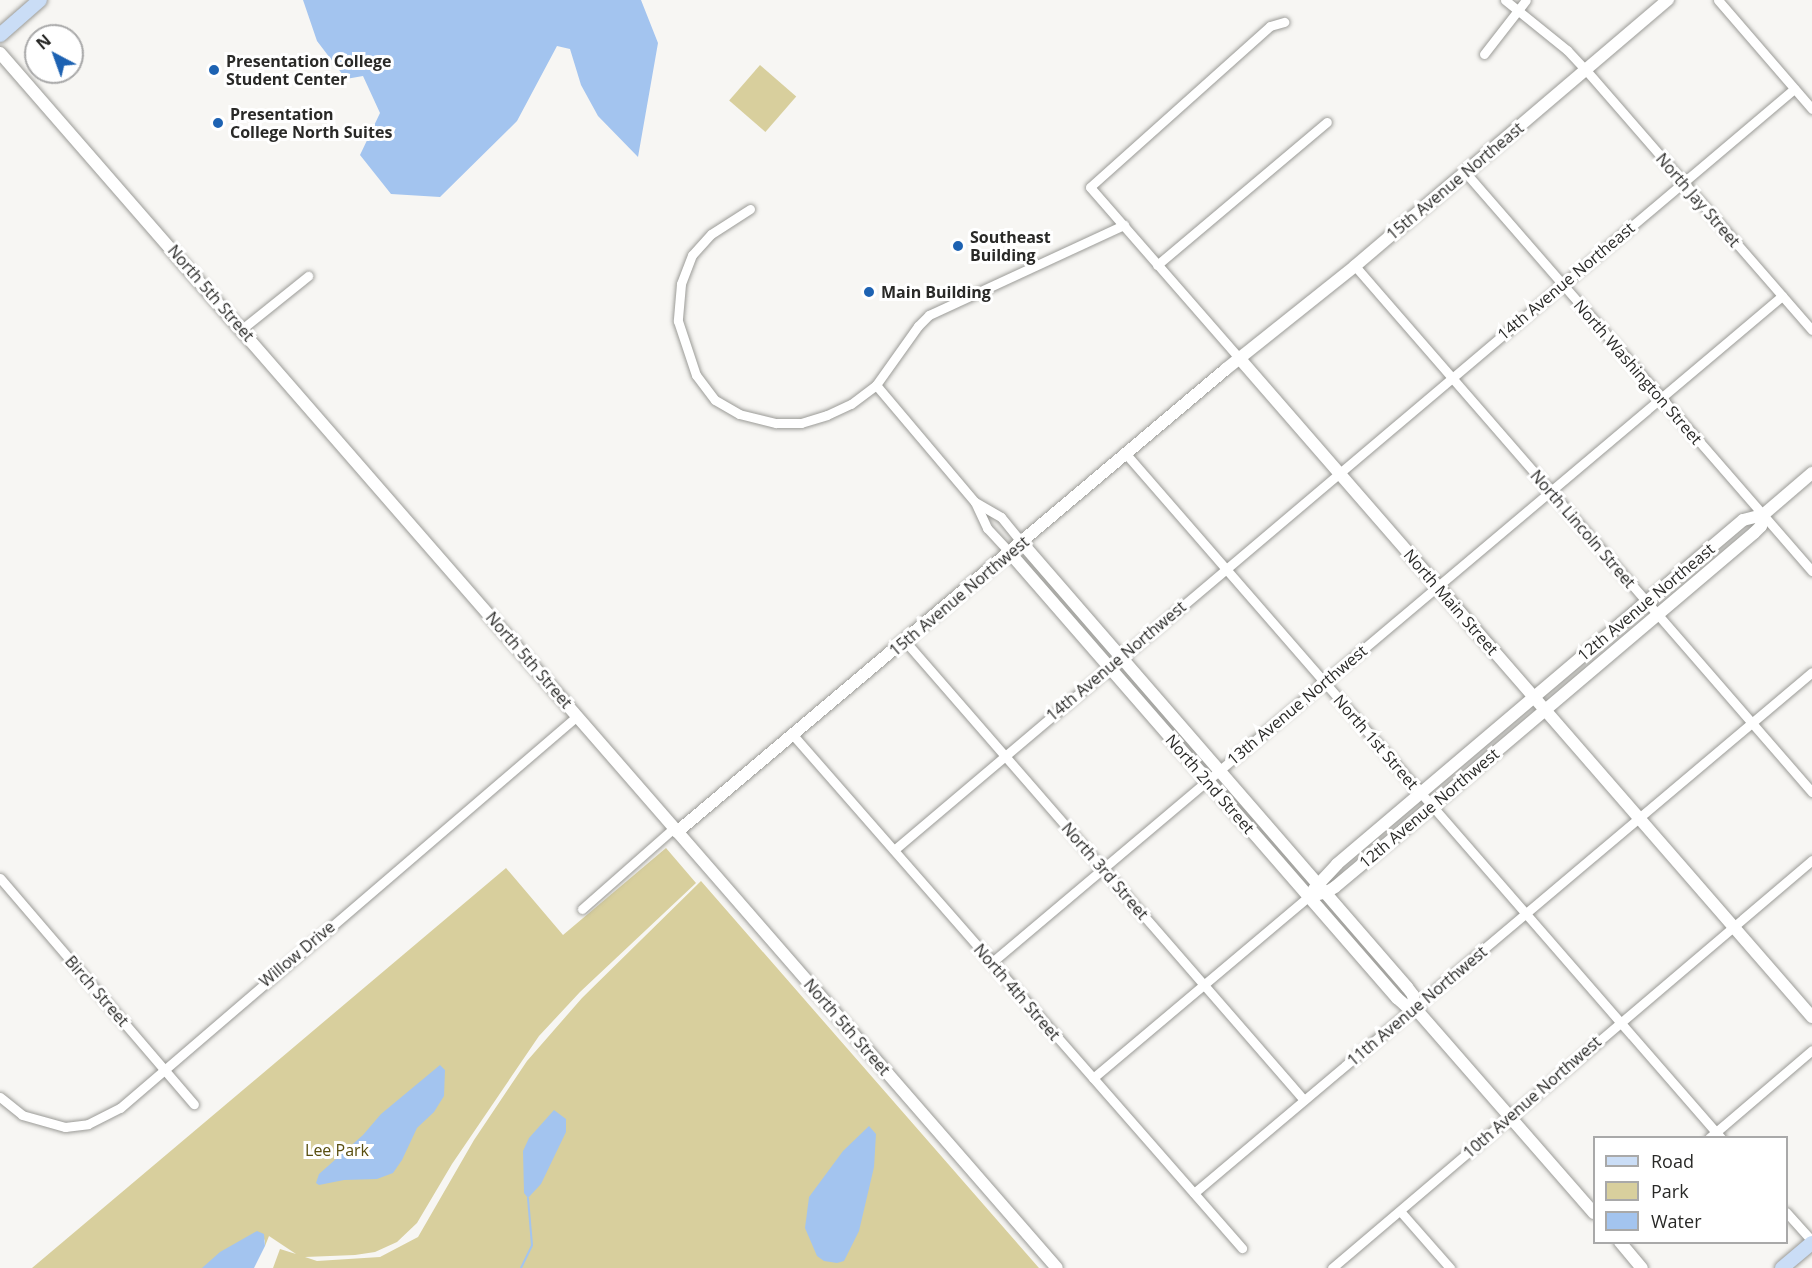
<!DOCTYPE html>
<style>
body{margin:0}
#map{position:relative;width:1812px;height:1268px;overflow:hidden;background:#f7f6f3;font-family:"Open Sans",sans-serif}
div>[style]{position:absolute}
.green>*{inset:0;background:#d8cf9d;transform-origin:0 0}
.water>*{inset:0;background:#a3c4ef}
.stream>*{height:2px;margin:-1px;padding:0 1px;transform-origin:1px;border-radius:1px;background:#a3c4ef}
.roads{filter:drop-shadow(0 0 2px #9b9b97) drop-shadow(0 0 2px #9b9b97)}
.minor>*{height:9px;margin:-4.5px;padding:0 4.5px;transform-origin:4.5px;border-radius:4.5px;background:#fff}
.tertiary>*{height:12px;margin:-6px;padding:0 6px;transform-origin:6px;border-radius:6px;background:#fff}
.secondary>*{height:14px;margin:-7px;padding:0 7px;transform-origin:7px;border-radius:7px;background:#caddf6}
.dots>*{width:16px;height:16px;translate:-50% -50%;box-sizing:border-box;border:3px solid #fff;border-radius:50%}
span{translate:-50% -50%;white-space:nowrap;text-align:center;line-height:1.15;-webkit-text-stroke:6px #fff;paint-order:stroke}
.poi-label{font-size:16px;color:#292927;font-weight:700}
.left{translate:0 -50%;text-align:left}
.street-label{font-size:16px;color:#292927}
.park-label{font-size:16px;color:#594e0e}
.legend{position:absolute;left:1593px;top:1136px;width:195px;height:108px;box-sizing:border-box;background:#fff;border:2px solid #a9a9a9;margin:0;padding:8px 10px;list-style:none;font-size:18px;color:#292927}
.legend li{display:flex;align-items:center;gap:12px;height:30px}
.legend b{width:30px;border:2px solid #a9a9a9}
.north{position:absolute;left:24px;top:24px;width:60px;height:60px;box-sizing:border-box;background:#fff;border:2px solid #a9a9a9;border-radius:50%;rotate:319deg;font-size:16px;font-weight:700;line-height:24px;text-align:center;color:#292927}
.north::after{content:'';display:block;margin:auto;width:21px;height:27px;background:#1d62b2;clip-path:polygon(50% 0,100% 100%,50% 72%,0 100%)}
</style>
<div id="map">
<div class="green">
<i style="left:760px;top:65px;width:48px;height:47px;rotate:41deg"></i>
<i style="clip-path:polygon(666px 848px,696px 883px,580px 992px,539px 1036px,452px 1164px,417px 1223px,397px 1242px,375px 1252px,355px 1255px,305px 1257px,317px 1261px,380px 1257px,418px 1237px,474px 1140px,527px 1061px,582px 998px,701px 881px,1039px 1268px,273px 1268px,280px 1249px,296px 1254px,269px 1236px,265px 1246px,265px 1239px,249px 1268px,32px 1268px,506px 868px,563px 935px)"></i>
</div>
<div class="water">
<i style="clip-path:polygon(303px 0,641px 0,658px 43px,638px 157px,598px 116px,581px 85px,570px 49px,557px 46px,517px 121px,440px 197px,391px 194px,360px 155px,380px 113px,363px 76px,346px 79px,317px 41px)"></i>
<i style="clip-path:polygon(440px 1065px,445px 1070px,444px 1096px,434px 1112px,417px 1128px,402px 1160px,393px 1173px,377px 1179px,344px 1180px,319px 1185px,316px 1183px,319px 1174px,363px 1135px,381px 1114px)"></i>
<i style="clip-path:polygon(554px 1110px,566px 1119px,566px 1132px,541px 1184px,528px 1198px,524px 1193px,523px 1151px,529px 1138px)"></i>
<i style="clip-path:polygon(869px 1126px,876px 1134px,874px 1167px,859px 1231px,844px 1261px,837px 1263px,824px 1261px,817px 1256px,805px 1228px,809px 1197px,843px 1151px)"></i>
<i style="clip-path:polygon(257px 1231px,264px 1234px,265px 1246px,254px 1268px,202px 1268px,220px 1252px)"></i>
</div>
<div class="stream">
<i style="left:521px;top:1268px;width:25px;rotate:-64deg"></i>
<i style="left:532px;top:1245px;width:47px;rotate:-94.9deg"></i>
</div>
<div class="roads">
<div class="minor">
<i style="left:1505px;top:0;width:80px;rotate:38.9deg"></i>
<i style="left:1567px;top:50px;width:26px;rotate:47deg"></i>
<i style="left:1585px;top:69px;width:346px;rotate:49deg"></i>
<i style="left:1718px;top:0;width:144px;rotate:49.2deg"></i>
<i style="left:1484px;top:54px;width:68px;rotate:-52.1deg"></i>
<i style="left:1465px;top:172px;width:529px;rotate:48.99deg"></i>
<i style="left:750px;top:209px;width:46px;rotate:147.3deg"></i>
<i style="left:711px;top:234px;width:28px;rotate:132deg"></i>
<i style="left:692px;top:255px;width:31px;rotate:111deg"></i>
<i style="left:681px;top:284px;width:37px;rotate:95deg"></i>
<i style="left:678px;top:321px;width:57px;rotate:71.6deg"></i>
<i style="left:696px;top:375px;width:31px;rotate:53deg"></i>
<i style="left:715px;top:400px;width:28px;rotate:30deg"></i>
<i style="left:739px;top:414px;width:38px;rotate:14deg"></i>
<i style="left:776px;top:423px;width:25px"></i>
<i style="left:801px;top:423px;width:27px;rotate:-17deg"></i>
<i style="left:827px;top:415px;width:26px;rotate:-25deg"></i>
<i style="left:851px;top:404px;width:31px;rotate:-37deg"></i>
<i style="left:876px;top:385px;width:72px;rotate:-54.6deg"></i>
<i style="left:918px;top:326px;width:16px;rotate:-45deg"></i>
<i style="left:929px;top:315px;width:215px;rotate:-24.8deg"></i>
<i style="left:1157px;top:265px;width:222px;rotate:-40.1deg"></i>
<i style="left:1355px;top:266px;width:697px;rotate:49.02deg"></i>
<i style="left:242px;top:329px;width:85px;rotate:-38.8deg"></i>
<i style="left:1240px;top:359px;width:228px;rotate:-131.1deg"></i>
<i style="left:1090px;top:187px;width:241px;rotate:-41.8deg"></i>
<i style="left:1270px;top:26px;width:15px;rotate:-16deg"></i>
<i style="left:876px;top:385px;width:153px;rotate:49.8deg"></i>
<i style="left:975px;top:502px;width:29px;rotate:65deg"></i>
<i style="left:987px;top:528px;width:34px;rotate:47deg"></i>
<i style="left:1126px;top:454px;width:907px;rotate:48.98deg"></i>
<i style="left:975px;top:502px;width:30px;rotate:30deg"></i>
<i style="left:1001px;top:517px;width:33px;rotate:51deg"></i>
<i style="left:905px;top:641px;width:608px;rotate:49deg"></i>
<i style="left:793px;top:735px;width:682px;rotate:48.81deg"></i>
<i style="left:894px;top:850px;width:1179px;rotate:-40.22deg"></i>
<i style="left:0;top:878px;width:298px;rotate:49.4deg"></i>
<i style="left:582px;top:909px;width:123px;rotate:-41.4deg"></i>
<i style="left:991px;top:963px;width:1035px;rotate:-40.14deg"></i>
<i style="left:1093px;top:1078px;width:281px;rotate:-40.1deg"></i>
<i style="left:0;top:1097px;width:28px;rotate:39deg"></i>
<i style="left:22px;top:1115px;width:45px;rotate:15.6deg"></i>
<i style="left:65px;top:1127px;width:23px;rotate:-7deg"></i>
<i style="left:88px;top:1124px;width:36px;rotate:-27deg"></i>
<i style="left:120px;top:1108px;width:602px;rotate:-40.62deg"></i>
<i style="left:1709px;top:1138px;width:135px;rotate:-40.5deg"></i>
<i style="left:1194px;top:1193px;width:808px;rotate:-40.13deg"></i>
<i style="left:1400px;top:1211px;width:76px;rotate:48.7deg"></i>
<i style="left:1786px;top:1212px;width:39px;rotate:48deg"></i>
<i style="left:1332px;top:1268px;width:630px;rotate:-40.36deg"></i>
</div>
<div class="tertiary">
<i style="left:0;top:53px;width:1610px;rotate:48.98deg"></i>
<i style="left:1240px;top:359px;width:872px;rotate:49deg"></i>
<i style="left:1022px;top:543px;width:588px;rotate:49.07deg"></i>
<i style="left:1407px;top:987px;width:10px;rotate:53deg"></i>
<i style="left:1413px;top:995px;width:13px;rotate:81deg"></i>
<i style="left:1415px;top:1008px;width:272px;rotate:48.9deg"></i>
<i style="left:1010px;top:553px;width:590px;rotate:48.99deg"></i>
<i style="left:1397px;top:998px;width:11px;rotate:41deg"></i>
<i style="left:1405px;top:1005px;width:10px;rotate:17deg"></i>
<i style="left:677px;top:832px;width:718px;rotate:-40.14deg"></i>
<i style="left:1226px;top:369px;width:165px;rotate:-38.6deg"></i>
<i style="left:1355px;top:266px;width:411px;rotate:-40.4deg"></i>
<i style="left:1314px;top:889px;width:34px;rotate:-47deg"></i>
<i style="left:1337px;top:864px;width:532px;rotate:-40.27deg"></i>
<i style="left:1743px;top:520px;width:21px;rotate:-14deg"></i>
<i style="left:1308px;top:897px;width:20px;rotate:-15deg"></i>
<i style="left:1327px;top:892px;width:9px;rotate:-32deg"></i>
<i style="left:1335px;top:887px;width:126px;rotate:-39.9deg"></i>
<i style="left:1432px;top:806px;width:422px;rotate:-40.3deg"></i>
<i style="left:1754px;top:533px;width:10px;rotate:-45deg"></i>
<i style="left:1761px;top:526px;width:11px;rotate:-80deg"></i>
<i style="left:1763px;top:515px;width:65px;rotate:-40.6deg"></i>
<i style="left:1620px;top:1242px;width:34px;rotate:50deg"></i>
</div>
<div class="secondary">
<i style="left:0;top:35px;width:53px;rotate:-41.2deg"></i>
<i style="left:1782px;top:1268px;width:39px;rotate:-40deg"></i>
</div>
</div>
<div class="dots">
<i style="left:214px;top:70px;background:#1d62b2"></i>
<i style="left:218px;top:123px;background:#1d62b2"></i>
<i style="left:958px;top:246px;background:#1d62b2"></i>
<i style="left:869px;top:292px;background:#1d62b2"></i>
</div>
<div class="poi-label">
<span class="left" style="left:226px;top:70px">Presentation College<br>Student Center</span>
<span class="left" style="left:230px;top:123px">Presentation<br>College North Suites</span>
<span class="left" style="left:970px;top:246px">Southeast<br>Building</span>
<span class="left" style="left:881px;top:292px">Main Building</span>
</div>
<div class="street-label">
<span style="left:1455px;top:181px;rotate:-40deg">15th Avenue Northeast</span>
<span style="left:1698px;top:200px;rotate:49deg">North Jay Street</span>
<span style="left:1566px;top:281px;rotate:-40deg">14th Avenue Northeast</span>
<span style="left:211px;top:293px;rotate:49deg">North 5th Street</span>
<span style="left:1638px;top:372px;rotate:49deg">North Washington Street</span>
<span style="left:1583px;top:529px;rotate:49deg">North Lincoln Street</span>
<span style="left:959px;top:596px;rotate:-40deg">15th Avenue Northwest</span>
<span style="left:1451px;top:602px;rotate:49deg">North Main Street</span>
<span style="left:1646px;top:602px;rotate:-40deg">12th Avenue Northeast</span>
<span style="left:529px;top:660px;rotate:49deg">North 5th Street</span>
<span style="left:1116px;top:661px;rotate:-40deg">14th Avenue Northwest</span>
<span style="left:1297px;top:705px;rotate:-40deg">13th Avenue Northwest</span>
<span style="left:1376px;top:742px;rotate:49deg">North 1st Street</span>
<span style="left:1210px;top:784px;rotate:49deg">North 2nd Street</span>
<span style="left:1429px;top:808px;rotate:-40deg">12th Avenue Northwest</span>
<span style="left:1105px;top:871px;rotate:49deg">North 3rd Street</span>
<span style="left:297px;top:954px;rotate:-40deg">Willow Drive</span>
<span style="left:97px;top:991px;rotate:49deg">Birch Street</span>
<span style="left:1017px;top:992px;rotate:49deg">North 4th Street</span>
<span style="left:1417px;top:1006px;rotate:-40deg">11th Avenue Northwest</span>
<span style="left:847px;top:1027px;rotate:49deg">North 5th Street</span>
<span style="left:1532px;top:1097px;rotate:-41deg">10th Avenue Northwest</span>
</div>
<div class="park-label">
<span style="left:337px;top:1150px">Lee Park</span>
</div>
<ul class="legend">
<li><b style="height:8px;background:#caddf6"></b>Road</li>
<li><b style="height:16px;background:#d8cf9d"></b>Park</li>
<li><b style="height:16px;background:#a3c4ef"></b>Water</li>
</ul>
<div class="north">N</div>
</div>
